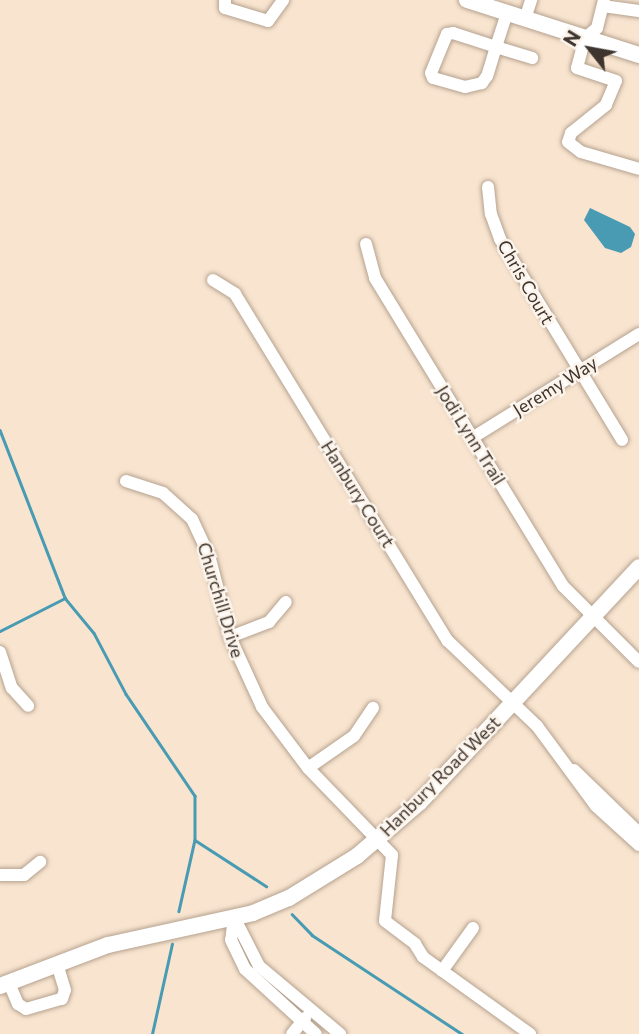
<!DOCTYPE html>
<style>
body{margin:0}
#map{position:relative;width:639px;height:1034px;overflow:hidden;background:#f8e4cf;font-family:Commissioner,sans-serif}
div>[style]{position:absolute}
.water>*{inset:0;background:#489bb3}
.stream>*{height:2.5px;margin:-1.25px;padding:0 1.25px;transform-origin:1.25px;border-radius:1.25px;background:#489bb3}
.roads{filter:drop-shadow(0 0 2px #b5a28f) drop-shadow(0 0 2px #b5a28f)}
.minor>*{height:12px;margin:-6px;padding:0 6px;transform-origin:6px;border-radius:6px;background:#fff}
.major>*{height:16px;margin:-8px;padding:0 8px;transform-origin:8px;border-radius:8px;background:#fff}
span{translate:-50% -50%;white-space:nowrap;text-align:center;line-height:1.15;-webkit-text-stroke:5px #fcf4eb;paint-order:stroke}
.street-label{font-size:18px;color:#3e362e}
.north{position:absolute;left:555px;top:14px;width:70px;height:70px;-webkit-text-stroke:5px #fcf4eb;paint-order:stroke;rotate:301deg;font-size:19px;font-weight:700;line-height:28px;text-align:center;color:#3e362e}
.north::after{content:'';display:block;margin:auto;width:24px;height:32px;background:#3e362e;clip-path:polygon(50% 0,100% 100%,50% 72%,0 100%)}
</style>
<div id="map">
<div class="water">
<i style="clip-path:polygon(590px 208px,630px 227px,635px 234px,631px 247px,621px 253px,605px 248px,584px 220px)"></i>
</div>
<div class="stream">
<i style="left:0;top:430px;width:180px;rotate:68.8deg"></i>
<i style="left:65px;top:598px;width:45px;rotate:50.4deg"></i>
<i style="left:94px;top:633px;width:69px;rotate:62.3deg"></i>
<i style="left:126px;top:694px;width:123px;rotate:55.9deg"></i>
<i style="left:195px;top:796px;width:44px;rotate:90deg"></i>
<i style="left:195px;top:840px;width:73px;rotate:102.7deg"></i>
<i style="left:0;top:631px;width:73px;rotate:-26.9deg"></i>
<i style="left:195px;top:840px;width:85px;rotate:32.9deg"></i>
<i style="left:292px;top:914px;width:29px;rotate:46deg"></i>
<i style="left:312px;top:935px;width:180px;rotate:33.4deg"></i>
<i style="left:152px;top:1034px;width:92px;rotate:-77.5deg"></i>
</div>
<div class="roads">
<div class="minor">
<i style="left:225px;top:0;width:8px;rotate:90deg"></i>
<i style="left:225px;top:8px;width:45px;rotate:16.8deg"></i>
<i style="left:268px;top:21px;width:26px;rotate:-54deg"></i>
<i style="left:604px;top:0;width:29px;rotate:104deg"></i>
<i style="left:597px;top:28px;width:16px;rotate:140deg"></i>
<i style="left:585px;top:38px;width:31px;rotate:105deg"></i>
<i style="left:577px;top:68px;width:41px;rotate:18.4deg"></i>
<i style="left:616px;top:81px;width:26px;rotate:113deg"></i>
<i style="left:606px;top:105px;width:45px;rotate:141.3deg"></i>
<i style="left:571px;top:133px;width:9px;rotate:108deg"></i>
<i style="left:568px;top:142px;width:16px;rotate:38deg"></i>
<i style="left:581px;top:152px;width:60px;rotate:16.3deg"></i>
<i style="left:603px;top:6px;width:36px;rotate:8deg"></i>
<i style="left:507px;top:13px;width:36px;rotate:108deg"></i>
<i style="left:496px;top:47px;width:30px;rotate:107deg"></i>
<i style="left:487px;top:76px;width:9px;rotate:126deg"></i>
<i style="left:482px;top:83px;width:17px;rotate:167deg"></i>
<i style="left:465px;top:87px;width:33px;rotate:-164deg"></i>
<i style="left:433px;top:78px;width:5px;rotate:-112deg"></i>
<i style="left:431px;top:73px;width:42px;rotate:-67.7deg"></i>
<i style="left:447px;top:34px;width:6px;rotate:-9deg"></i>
<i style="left:453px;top:33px;width:45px;rotate:18deg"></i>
<i style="left:496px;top:47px;width:38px;rotate:17deg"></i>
<i style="left:525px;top:19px;width:20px;rotate:-72deg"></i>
<i style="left:488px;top:187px;width:27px;rotate:84deg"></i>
<i style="left:491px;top:214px;width:27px;rotate:70deg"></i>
<i style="left:500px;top:239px;width:235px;rotate:58.7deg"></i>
<i style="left:366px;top:244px;width:35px;rotate:75deg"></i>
<i style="left:375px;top:278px;width:361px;rotate:58.6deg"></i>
<i style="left:563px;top:586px;width:107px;rotate:45deg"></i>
<i style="left:213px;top:280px;width:26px;rotate:32deg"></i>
<i style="left:235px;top:294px;width:407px;rotate:58.5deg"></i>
<i style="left:448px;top:641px;width:123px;rotate:43.7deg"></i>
<i style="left:537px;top:726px;width:99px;rotate:53.6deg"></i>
<i style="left:596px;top:806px;width:58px;rotate:42.2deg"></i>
<i style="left:472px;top:438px;width:197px;rotate:-31.9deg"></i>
<i style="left:126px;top:481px;width:39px;rotate:18deg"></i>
<i style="left:163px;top:493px;width:39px;rotate:42deg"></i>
<i style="left:192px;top:519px;width:40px;rotate:65deg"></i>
<i style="left:209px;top:555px;width:85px;rotate:75.6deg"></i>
<i style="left:230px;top:637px;width:77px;rotate:65.4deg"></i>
<i style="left:262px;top:707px;width:76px;rotate:53deg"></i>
<i style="left:308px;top:768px;width:121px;rotate:46deg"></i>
<i style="left:392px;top:855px;width:66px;rotate:96.1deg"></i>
<i style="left:385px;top:921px;width:38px;rotate:37deg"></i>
<i style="left:415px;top:944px;width:15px;rotate:58deg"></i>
<i style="left:423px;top:957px;width:132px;rotate:35.7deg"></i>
<i style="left:230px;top:637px;width:42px;rotate:-21deg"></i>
<i style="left:269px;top:622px;width:26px;rotate:-50deg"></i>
<i style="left:0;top:652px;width:38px;rotate:72deg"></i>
<i style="left:12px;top:688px;width:24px;rotate:48deg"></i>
<i style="left:308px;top:768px;width:56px;rotate:-34.8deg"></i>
<i style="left:354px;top:736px;width:34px;rotate:-56deg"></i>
<i style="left:574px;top:770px;width:91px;rotate:44.1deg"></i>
<i style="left:0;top:875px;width:24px"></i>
<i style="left:24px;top:875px;width:21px;rotate:-39deg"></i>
<i style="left:234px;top:917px;width:55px;rotate:63deg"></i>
<i style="left:259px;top:966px;width:106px;rotate:40deg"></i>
<i style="left:234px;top:917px;width:23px;rotate:97deg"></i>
<i style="left:231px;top:940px;width:32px;rotate:64deg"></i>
<i style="left:245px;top:969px;width:96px;rotate:42.5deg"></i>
<i style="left:442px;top:971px;width:53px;rotate:-54.2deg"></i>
<i style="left:9px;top:983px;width:23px;rotate:67deg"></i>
<i style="left:18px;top:1004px;width:9px;rotate:32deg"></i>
<i style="left:26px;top:1009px;width:37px;rotate:-16deg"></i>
<i style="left:62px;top:999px;width:9px;rotate:-72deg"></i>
<i style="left:65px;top:990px;width:28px;rotate:-107deg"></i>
<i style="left:292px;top:1034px;width:21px;rotate:-51deg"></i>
</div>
<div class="major">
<i style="left:467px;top:0;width:181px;rotate:17.7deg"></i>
<i style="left:0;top:986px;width:116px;rotate:-20.8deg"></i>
<i style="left:108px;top:945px;width:148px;rotate:-12.4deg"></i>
<i style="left:253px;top:913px;width:39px;rotate:-23deg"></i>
<i style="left:289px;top:898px;width:80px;rotate:-31.7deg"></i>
<i style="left:357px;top:856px;width:83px;rotate:-40.6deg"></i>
<i style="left:420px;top:802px;width:321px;rotate:-47deg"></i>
</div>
</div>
<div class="street-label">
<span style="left:526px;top:282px;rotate:60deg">Chris Court</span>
<span style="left:555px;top:386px;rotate:-32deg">Jeremy Way</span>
<span style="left:471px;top:435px;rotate:58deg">Jodi Lynn Trail</span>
<span style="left:358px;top:494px;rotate:58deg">Hanbury Court</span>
<span style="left:221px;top:600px;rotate:73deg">Churchill Drive</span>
<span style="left:440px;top:776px;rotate:-45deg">Hanbury Road West</span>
</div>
<div class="north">N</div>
</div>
